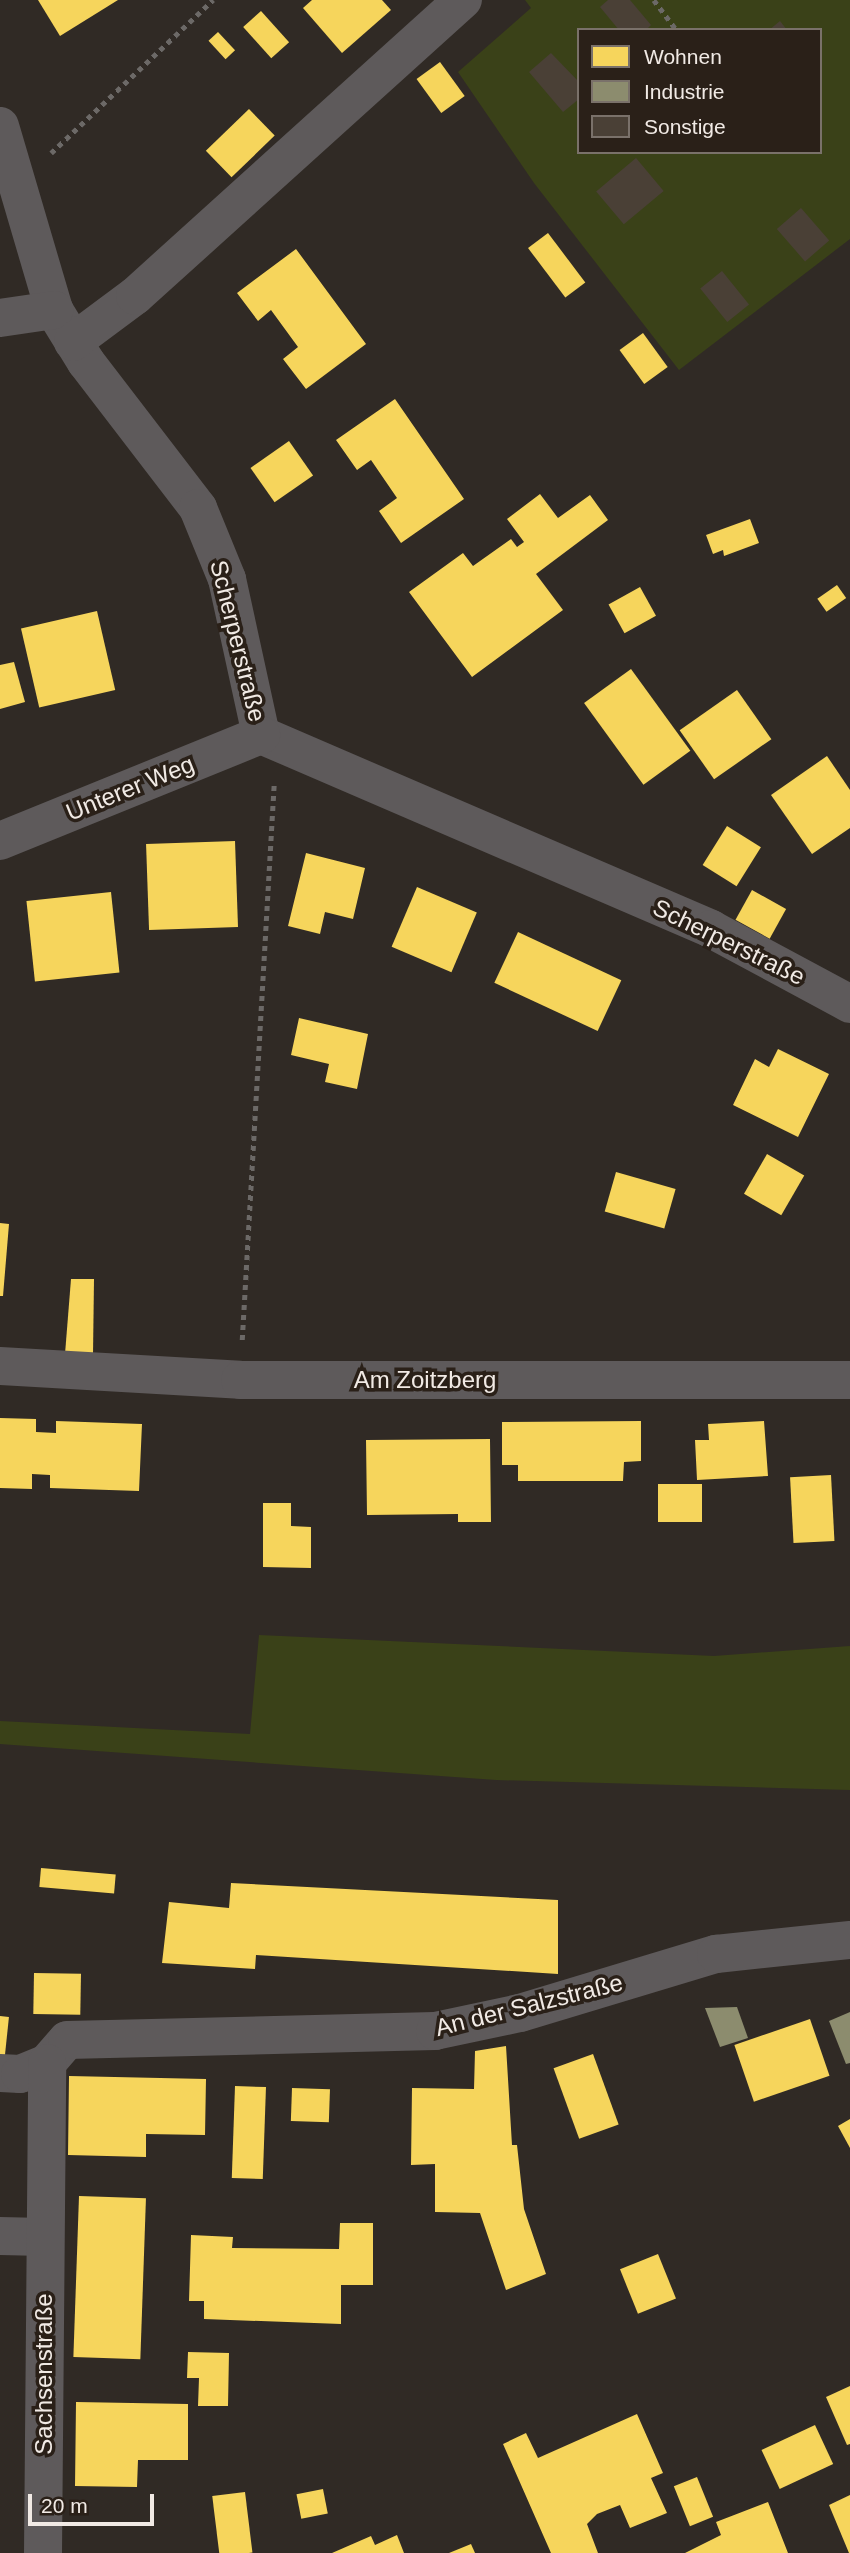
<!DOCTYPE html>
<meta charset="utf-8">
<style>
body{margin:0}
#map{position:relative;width:850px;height:2553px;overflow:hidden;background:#302a25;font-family:Arial,sans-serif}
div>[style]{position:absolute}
.green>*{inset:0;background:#3a4118}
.homes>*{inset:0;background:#f6d55c;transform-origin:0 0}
.industry>*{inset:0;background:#8c8c6e}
.building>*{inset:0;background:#4a4036;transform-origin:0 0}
.path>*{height:4.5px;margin-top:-2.25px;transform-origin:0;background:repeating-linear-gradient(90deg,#6c6967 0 5px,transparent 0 10px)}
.minor>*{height:38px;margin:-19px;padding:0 19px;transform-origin:19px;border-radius:19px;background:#5e5a5b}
span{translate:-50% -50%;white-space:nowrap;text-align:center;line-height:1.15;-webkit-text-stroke:7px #2a2018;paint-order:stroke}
.street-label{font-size:24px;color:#f1eae5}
.legend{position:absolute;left:577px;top:28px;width:245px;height:126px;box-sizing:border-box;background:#2a2018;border:2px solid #7a716a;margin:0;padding:9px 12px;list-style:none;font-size:21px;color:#f1eae5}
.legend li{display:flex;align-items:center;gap:14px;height:35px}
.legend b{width:35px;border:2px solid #7a716a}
.scale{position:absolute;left:28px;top:2494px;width:126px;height:32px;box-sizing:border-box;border:4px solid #f1eae5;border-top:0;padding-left:9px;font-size:21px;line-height:24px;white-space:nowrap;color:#f1eae5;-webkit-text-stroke:5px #2a2018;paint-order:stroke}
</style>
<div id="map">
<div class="green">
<i style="clip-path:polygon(evenodd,525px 0,850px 0,850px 239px,679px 370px,534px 183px,458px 72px,531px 8px,525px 0,579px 30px,820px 30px,820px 152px,579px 152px,579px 30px)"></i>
<i style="clip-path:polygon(259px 1635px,714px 1656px,850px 1646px,850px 1790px,496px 1780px,0 1744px,0 1721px,250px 1734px)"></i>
</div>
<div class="homes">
<i style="clip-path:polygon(38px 0,118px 0,60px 36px)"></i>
<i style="clip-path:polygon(312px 0,382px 0,391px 10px,342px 53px,303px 8px)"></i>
<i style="left:261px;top:11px;width:42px;height:24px;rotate:48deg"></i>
<i style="left:218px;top:32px;width:25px;height:13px;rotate:47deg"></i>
<i style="left:440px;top:62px;width:42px;height:29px;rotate:54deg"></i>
<i style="left:249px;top:109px;width:37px;height:60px;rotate:46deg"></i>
<i style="left:548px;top:233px;width:62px;height:25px;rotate:53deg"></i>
<i style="clip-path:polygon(296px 249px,366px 344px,306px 389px,283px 359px,298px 347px,271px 310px,258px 321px,237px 293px)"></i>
<i style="left:643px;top:333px;width:42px;height:29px;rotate:54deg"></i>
<i style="clip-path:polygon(395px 399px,464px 499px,401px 543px,379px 511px,397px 498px,371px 460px,357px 470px,336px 440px)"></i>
<i style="left:289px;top:441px;width:42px;height:47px;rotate:55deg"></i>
<i style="clip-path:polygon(540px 494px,558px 518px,590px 495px,608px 520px,536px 574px,563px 610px,472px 677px,409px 592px,463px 553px,473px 566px,511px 539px,517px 547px,524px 542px,507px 519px)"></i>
<i style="clip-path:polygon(750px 519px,759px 543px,724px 556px,723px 550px,713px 554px,706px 535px)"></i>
<i style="left:837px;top:585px;width:16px;height:24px;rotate:55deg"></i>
<i style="left:640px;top:587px;width:33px;height:36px;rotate:61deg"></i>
<i style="left:97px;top:611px;width:81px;height:78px;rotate:77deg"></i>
<i style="clip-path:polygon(14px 662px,25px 702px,0 709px,0 665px)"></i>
<i style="left:631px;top:669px;width:101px;height:58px;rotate:54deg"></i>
<i style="left:737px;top:690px;width:60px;height:70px;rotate:55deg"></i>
<i style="clip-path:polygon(827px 756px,850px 790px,850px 828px,812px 854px,771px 795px)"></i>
<i style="left:727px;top:826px;width:40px;height:46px;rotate:32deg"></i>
<i style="left:235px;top:841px;width:86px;height:89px;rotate:88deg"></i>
<i style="clip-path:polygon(306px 853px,365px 868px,353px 919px,325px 912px,320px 934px,288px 926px)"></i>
<i style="left:417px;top:887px;width:65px;height:65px;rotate:23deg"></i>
<i style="left:752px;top:890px;width:39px;height:34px;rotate:29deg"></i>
<i style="left:111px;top:892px;width:81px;height:85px;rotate:84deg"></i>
<i style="left:518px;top:932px;width:114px;height:56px;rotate:25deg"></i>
<i style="clip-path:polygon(299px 1018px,368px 1034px,357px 1089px,325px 1082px,329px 1064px,291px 1055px)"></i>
<i style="clip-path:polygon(778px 1049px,829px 1074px,798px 1137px,733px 1105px,755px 1059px,769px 1067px)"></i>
<i style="left:767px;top:1154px;width:43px;height:46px;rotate:30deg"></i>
<i style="left:616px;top:1172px;width:62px;height:41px;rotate:16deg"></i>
<i style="clip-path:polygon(0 1223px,9px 1224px,3px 1296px,0 1296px)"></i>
<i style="clip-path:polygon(71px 1279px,94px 1279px,93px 1354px,65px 1354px)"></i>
<i style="clip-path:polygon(0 1418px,36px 1419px,36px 1432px,56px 1433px,56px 1421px,142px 1424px,139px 1491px,50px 1488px,50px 1475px,32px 1474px,32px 1489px,0 1488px)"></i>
<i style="clip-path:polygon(641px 1421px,641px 1461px,624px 1462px,623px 1481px,518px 1481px,518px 1465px,502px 1465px,502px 1422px)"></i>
<i style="clip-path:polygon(764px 1421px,768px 1476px,697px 1480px,695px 1440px,709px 1440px,708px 1424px)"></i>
<i style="clip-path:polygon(490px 1439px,491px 1522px,458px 1522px,458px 1514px,367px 1515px,366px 1440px)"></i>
<i style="left:831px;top:1475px;width:66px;height:41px;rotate:87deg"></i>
<i style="left:658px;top:1484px;width:44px;height:38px"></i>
<i style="clip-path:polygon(263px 1503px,291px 1503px,291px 1526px,311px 1527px,311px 1568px,263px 1567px)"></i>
<i style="left:41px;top:1868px;width:75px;height:19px;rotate:5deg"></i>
<i style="clip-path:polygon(231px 1883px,558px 1900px,558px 1974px,256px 1955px,255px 1969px,162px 1963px,169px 1902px,229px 1908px)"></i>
<i style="left:34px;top:1973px;width:47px;height:41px;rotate:1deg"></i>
<i style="left:0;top:2016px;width:9px;height:49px;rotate:6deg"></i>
<i style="left:810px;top:2019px;width:60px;height:80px;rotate:71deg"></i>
<i style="clip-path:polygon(506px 2046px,512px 2145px,517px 2145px,524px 2209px,546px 2274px,506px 2290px,480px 2213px,435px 2212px,435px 2164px,411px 2165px,412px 2088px,474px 2089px,475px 2051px)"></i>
<i style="left:593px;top:2054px;width:75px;height:42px;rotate:70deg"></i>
<i style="clip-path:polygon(69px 2076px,206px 2079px,205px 2135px,146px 2134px,146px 2157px,68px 2155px)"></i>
<i style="left:235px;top:2086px;width:31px;height:92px;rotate:2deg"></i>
<i style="left:292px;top:2088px;width:38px;height:33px;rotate:2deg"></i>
<i style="clip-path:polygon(850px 2119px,850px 2148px,838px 2126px)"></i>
<i style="left:79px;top:2196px;width:67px;height:161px;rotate:2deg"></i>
<i style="clip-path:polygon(340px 2223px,373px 2223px,373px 2285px,341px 2285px,341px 2324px,204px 2319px,204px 2301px,189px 2301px,191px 2235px,233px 2237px,232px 2248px,339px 2249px)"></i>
<i style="left:658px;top:2254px;width:48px;height:41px;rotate:68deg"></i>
<i style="clip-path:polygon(188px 2352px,229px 2353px,228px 2406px,198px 2406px,199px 2378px,187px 2378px)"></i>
<i style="clip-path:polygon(850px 2386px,850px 2444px,847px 2445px,826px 2397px)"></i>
<i style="clip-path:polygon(76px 2402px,188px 2404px,188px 2460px,138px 2460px,137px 2487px,75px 2486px)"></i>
<i style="clip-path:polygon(637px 2414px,663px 2473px,651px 2478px,667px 2513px,630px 2528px,620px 2505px,597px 2514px,587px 2524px,598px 2553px,551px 2553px,503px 2444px,526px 2433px,538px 2458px)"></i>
<i style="left:815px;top:2425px;width:43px;height:59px;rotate:65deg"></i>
<i style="left:697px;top:2477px;width:43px;height:25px;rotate:68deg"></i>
<i style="left:323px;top:2489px;width:25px;height:27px;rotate:79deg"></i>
<i style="left:245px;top:2492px;width:61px;height:33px;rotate:83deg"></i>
<i style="clip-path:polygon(850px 2495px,850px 2553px,849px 2553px,829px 2505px)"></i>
<i style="clip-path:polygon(768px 2502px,788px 2553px,685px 2553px,721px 2535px,716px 2522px)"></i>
<i style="clip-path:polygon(397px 2535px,404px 2553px,332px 2553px,371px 2536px,375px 2545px)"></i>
<i style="clip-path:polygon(471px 2544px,475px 2553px,449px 2553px)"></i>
</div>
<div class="industry">
<i style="clip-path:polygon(737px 2007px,748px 2038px,720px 2047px,705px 2008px)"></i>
<i style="clip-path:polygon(850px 2012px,850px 2063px,846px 2064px,829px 2021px)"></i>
</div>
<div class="building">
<i style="clip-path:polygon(608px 0,630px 0,651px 25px,646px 30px,619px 30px,600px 7px)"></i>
<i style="clip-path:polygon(780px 21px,787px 30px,769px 30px)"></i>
<i style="clip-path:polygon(551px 53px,579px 82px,579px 99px,563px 112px,529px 72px)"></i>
<i style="left:636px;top:158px;width:43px;height:52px;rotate:50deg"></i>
<i style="left:801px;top:208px;width:43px;height:32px;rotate:49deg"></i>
<i style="left:722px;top:271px;width:43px;height:28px;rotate:51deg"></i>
</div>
<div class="path">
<i style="left:654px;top:0;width:38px;rotate:53deg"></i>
<i style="left:51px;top:153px;width:223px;rotate:-43.4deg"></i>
<i style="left:242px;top:1340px;width:558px;rotate:-86.71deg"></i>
</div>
<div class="minor">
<i style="left:0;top:126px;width:192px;rotate:73.6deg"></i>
<i style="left:54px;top:310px;width:61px;rotate:58.4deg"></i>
<i style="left:86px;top:362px;width:184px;rotate:52.5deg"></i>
<i style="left:198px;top:508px;width:77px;rotate:67.8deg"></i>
<i style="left:227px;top:579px;width:160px;rotate:77.7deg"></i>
<i style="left:261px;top:735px;width:490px;rotate:23.3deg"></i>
<i style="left:711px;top:929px;width:158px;rotate:28.3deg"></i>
<i style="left:0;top:318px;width:55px;rotate:-8.4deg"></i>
<i style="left:73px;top:342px;width:77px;rotate:-36.6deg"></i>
<i style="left:135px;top:296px;width:442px;rotate:-42.1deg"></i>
<i style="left:0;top:841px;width:282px;rotate:-22.1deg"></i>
<i style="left:0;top:1366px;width:240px;rotate:3.3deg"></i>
<i style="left:240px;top:1380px;width:610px"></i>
<i style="left:0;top:2073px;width:20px;rotate:3deg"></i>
<i style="left:20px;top:2074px;width:29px;rotate:-22deg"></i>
<i style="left:47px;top:2063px;width:30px;rotate:-49deg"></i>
<i style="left:67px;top:2040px;width:368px;rotate:-1.4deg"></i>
<i style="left:435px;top:2031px;width:87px;rotate:-12deg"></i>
<i style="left:520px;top:2013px;width:205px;rotate:-16.8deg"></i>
<i style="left:716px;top:1954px;width:135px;rotate:-6deg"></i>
<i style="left:0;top:2236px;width:44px;rotate:1.3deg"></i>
<i style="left:43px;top:2553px;width:490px;rotate:-89.5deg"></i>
</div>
<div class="street-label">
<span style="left:238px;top:641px;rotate:76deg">Scherperstraße</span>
<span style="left:130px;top:788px;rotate:-22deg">Unterer Weg</span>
<span style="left:729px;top:942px;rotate:26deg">Scherperstraße</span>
<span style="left:425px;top:1380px">Am Zoitzberg</span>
<span style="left:529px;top:2005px;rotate:-14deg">An der Salzstraße</span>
<span style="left:44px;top:2374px;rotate:-90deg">Sachsenstraße</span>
</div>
<ul class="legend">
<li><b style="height:19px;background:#f6d55c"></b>Wohnen</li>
<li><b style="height:19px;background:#8c8c6e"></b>Industrie</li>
<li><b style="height:19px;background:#4a4036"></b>Sonstige</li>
</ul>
<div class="scale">20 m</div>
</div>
